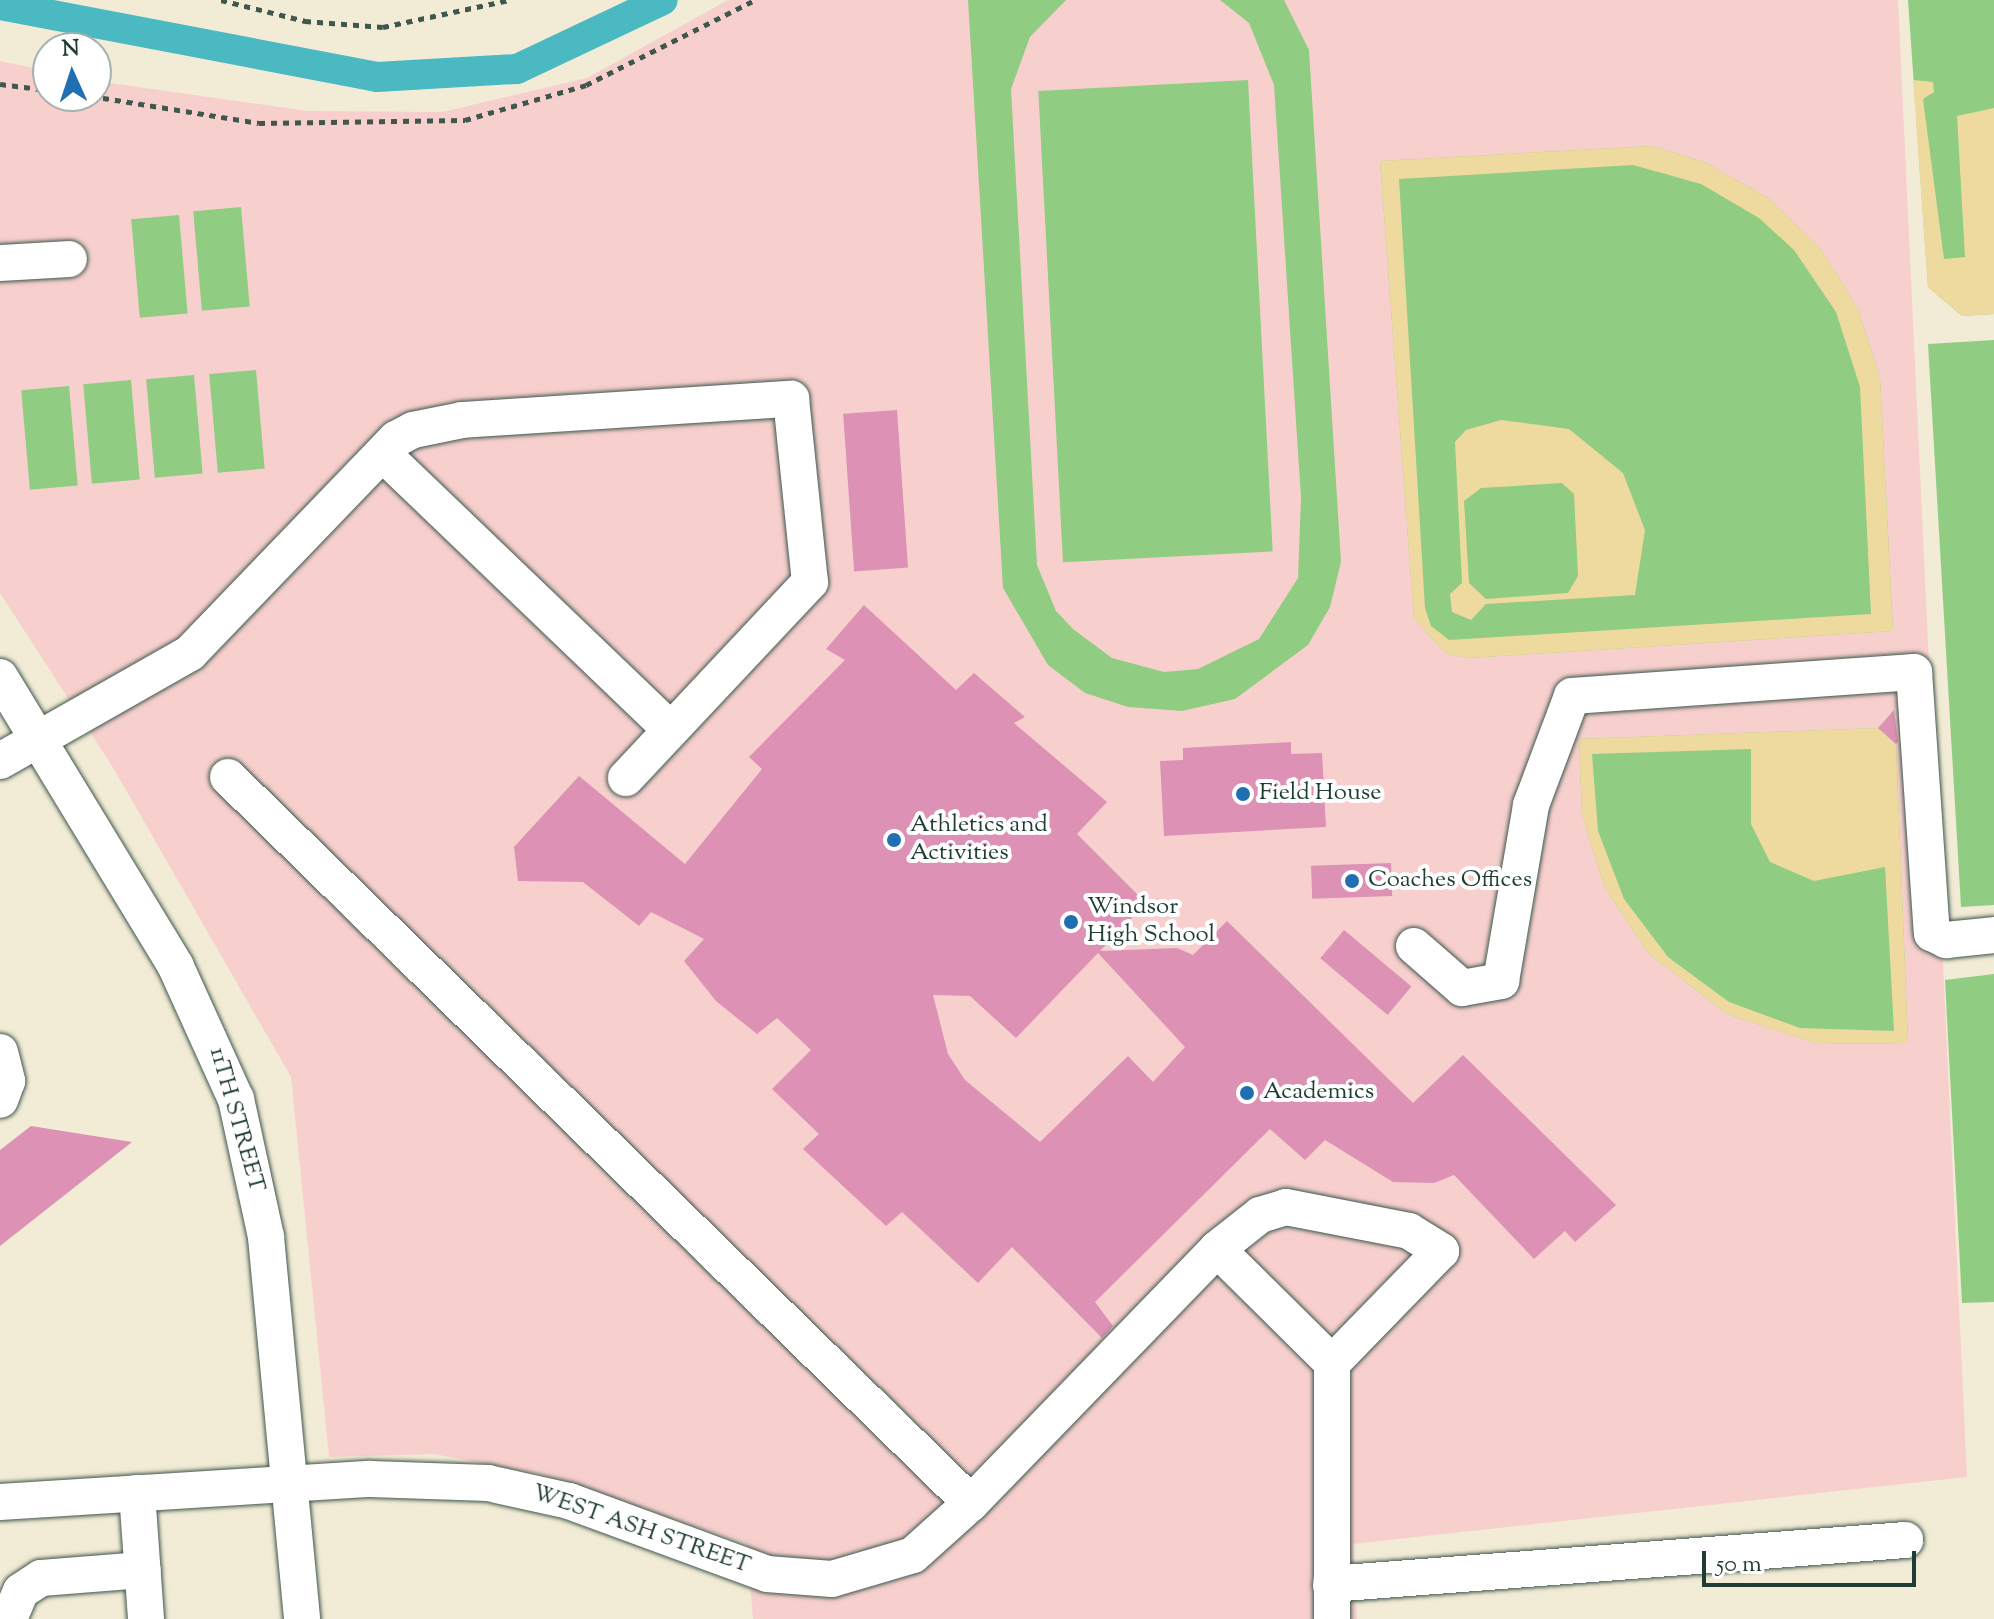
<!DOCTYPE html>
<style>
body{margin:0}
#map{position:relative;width:1994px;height:1619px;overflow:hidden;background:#f2ecd6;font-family:"Sorts Mill Goudy",serif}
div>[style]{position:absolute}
.built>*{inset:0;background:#f7d0ce}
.green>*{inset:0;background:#90cd83;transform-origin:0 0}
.sand>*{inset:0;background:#eeda9e}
.canal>*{height:30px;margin:-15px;padding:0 15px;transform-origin:15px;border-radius:15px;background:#4ab9c2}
.building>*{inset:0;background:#dc91b5;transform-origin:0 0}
.path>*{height:5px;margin-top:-2.5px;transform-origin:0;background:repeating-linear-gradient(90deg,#3f574c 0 6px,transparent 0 12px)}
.roads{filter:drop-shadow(0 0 2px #3f574c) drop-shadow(0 0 2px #3f574c)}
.minor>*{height:36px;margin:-18px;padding:0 18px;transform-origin:18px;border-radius:18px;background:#fff}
.dots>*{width:22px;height:22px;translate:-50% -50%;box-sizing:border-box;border:4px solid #fff;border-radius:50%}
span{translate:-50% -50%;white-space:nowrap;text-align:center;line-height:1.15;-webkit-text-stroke:8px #fff;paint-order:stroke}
.poi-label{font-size:24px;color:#1f3d34}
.left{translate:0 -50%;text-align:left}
.street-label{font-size:24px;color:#1f3d34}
.north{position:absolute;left:32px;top:32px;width:80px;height:80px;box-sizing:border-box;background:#fff;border:2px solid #a5b1ae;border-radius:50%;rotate:357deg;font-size:22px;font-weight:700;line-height:32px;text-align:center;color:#1f3d34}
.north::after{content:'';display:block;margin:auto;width:28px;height:36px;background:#1f6fb2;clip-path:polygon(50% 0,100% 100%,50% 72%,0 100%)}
.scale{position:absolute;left:1702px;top:1551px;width:214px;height:36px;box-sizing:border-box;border:4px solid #1f3d34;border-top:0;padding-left:10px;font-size:24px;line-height:28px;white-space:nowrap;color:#1f3d34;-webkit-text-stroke:6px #fff;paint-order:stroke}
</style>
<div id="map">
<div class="built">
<i style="clip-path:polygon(728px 0,1898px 0,1967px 1477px,1353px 1544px,1357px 1619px,753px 1619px,747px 1544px,545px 1475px,434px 1454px,329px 1457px,291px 1077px,112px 766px,0 593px,0 61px,48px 71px,48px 96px,96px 96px,96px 81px,308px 111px,442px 112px,587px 78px)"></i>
</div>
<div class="green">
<i style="clip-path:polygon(968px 0,1066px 0,1030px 37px,1011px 89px,1037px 565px,1056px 611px,1073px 629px,1112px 658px,1164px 672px,1198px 669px,1259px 639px,1298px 578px,1301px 498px,1274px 85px,1249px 23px,1220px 0,1284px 0,1309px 50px,1341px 562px,1330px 607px,1308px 645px,1235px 699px,1182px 711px,1128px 707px,1085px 693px,1048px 665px,1003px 588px)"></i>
<i style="clip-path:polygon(1908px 0,1994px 0,1994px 314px,1962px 316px,1928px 287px)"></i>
<i style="left:1248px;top:80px;width:472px;height:210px;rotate:87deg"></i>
<i style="clip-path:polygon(1652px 146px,1704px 162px,1768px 198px,1821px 249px,1858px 309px,1880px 378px,1893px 631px,1469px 658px,1447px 654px,1414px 619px,1380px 161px)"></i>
<i style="left:241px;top:207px;width:100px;height:48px;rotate:85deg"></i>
<i style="left:179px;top:215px;width:99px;height:48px;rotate:85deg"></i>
<i style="clip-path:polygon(1994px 340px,1994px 905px,1961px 907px,1928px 344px)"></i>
<i style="left:256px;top:370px;width:99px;height:47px;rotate:85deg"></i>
<i style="left:194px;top:375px;width:99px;height:48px;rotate:85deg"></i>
<i style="left:131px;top:380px;width:100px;height:48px;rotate:85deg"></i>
<i style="left:69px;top:386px;width:100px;height:48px;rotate:85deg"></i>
<i style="clip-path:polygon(1878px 728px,1896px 744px,1908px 1043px,1818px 1044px,1727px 1014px,1648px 953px,1605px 888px,1582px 815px,1579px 739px)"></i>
<i style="clip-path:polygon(1994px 974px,1994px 1302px,1962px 1303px,1945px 980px)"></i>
</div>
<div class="sand">
<i style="clip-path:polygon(1913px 80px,1933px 82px,1934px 92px,1923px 99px,1944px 259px,1965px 257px,1957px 116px,1994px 108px,1994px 314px,1962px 316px,1928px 287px)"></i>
<i style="clip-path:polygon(evenodd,1652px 146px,1704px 162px,1768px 198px,1821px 249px,1858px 309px,1880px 378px,1893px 631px,1469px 658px,1447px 654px,1414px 619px,1380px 161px,1652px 146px,1633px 165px,1701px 184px,1759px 218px,1794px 250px,1836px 312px,1860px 387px,1871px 614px,1449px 640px,1431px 626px,1425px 608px,1399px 179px,1633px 165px)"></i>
<i style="clip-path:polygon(evenodd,1501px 420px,1569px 429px,1623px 473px,1645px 530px,1635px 595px,1486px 604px,1471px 620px,1452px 612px,1450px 594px,1462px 583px,1455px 442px,1466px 430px,1501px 420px,1562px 483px,1574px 494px,1578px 576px,1568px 593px,1486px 599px,1469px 583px,1464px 501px,1481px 488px,1562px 483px)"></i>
<i style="clip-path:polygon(evenodd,1878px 728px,1896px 744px,1908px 1043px,1818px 1044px,1727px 1014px,1648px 953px,1605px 888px,1582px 815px,1579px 739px,1878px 728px,1751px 749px,1751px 824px,1770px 862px,1814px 881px,1885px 867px,1894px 1031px,1800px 1028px,1729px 1002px,1668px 957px,1624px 899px,1598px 831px,1592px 754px,1751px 749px)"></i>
</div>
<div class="canal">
<i style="left:0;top:5px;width:384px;rotate:10.8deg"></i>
<i style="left:377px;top:77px;width:140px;rotate:-3.3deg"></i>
<i style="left:517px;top:69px;width:161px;rotate:-25.3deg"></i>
</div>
<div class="building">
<i style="left:897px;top:410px;width:158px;height:54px;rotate:86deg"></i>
<i style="clip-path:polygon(evenodd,864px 605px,956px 690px,974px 673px,1025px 717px,1014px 723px,1107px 802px,1077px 834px,1146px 903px,1100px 951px,1177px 948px,1193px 955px,1227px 921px,1413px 1103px,1463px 1055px,1616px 1205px,1575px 1242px,1565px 1231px,1534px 1259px,1454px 1175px,1434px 1183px,1393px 1182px,1325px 1140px,1305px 1160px,1270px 1129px,1095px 1302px,1113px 1326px,1102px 1338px,1012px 1247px,978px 1283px,902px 1212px,886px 1226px,803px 1149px,819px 1134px,772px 1089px,811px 1050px,777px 1018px,757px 1034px,716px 1001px,684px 961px,704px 939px,651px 912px,639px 926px,583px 882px,518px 881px,514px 847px,579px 776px,685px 864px,762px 769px,749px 757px,845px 660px,826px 649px,864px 605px,1098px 953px,1185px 1047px,1153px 1082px,1128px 1056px,1040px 1142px,965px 1080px,948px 1054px,933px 995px,970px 996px,1016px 1038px,1098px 953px)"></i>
<i style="clip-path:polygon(1894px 710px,1898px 742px,1896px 744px,1878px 728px)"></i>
<i style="clip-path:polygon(1291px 742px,1291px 754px,1322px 753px,1326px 827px,1164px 836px,1160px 761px,1183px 760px,1183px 748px)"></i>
<i style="left:1391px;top:863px;width:33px;height:80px;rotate:88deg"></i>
<i style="left:1344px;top:930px;width:88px;height:37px;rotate:40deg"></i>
<i style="clip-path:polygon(31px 1126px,132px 1142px,0 1246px,0 1150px)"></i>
</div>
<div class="path">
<i style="left:221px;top:0;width:87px;rotate:14deg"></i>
<i style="left:305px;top:21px;width:78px;rotate:4.4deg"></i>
<i style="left:383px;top:27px;width:129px;rotate:-12.1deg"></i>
<i style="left:0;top:84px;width:48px;rotate:7.1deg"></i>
<i style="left:91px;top:96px;width:170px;rotate:9.1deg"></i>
<i style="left:259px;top:123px;width:206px;rotate:-0.8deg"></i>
<i style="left:465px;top:120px;width:126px;rotate:-16.1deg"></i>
<i style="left:586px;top:85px;width:189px;rotate:-26.7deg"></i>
</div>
<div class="roads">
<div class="minor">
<i style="left:0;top:263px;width:69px;rotate:-3.3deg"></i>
<i style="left:383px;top:454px;width:395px;rotate:43.8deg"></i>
<i style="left:0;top:677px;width:339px;rotate:58.7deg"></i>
<i style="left:176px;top:967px;width:145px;rotate:65.6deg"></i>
<i style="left:236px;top:1099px;width:141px;rotate:77.7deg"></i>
<i style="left:266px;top:1237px;width:384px;rotate:84.6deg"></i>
<i style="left:0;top:761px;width:219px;rotate:-29.6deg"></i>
<i style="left:190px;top:653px;width:297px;rotate:-46.1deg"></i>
<i style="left:396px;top:439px;width:19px;rotate:-28deg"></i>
<i style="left:413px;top:430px;width:50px;rotate:-11.5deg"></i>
<i style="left:462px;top:420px;width:330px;rotate:-3.7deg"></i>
<i style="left:791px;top:399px;width:184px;rotate:84.1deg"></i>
<i style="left:810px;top:582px;width:269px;rotate:133.2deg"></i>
<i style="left:228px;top:777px;width:1039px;rotate:44.34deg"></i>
<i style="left:971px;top:1503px;width:354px;rotate:-45.9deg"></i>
<i style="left:1217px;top:1249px;width:162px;rotate:44.7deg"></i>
<i style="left:1332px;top:1363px;width:256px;rotate:90deg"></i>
<i style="left:1414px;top:946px;width:64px;rotate:41.2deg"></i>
<i style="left:1462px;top:988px;width:40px;rotate:-10deg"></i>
<i style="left:1501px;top:981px;width:179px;rotate:-80.3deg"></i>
<i style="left:1531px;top:805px;width:116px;rotate:-69.4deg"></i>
<i style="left:1572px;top:696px;width:343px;rotate:-4deg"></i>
<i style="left:1914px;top:672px;width:262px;rotate:86.1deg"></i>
<i style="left:1932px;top:933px;width:16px;rotate:27deg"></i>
<i style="left:1946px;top:940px;width:48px;rotate:-5.9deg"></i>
<i style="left:0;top:1052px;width:30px;rotate:76deg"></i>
<i style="left:7px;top:1081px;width:20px;rotate:110deg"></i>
<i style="left:1217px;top:1249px;width:55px;rotate:-38.3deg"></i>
<i style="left:1260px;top:1215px;width:27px;rotate:-17deg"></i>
<i style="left:1286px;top:1207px;width:125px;rotate:11deg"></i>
<i style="left:1409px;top:1231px;width:38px;rotate:32deg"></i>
<i style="left:1441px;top:1251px;width:156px;rotate:134.2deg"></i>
<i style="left:137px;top:1493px;width:126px;rotate:85.9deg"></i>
<i style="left:0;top:1502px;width:371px;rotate:-3.6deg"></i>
<i style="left:370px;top:1479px;width:118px;rotate:1.9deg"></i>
<i style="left:488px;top:1483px;width:83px;rotate:12.5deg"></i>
<i style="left:569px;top:1501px;width:211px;rotate:20.2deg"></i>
<i style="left:767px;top:1574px;width:65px;rotate:4.4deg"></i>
<i style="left:832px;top:1579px;width:84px;rotate:-16.5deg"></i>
<i style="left:913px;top:1555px;width:78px;rotate:-41.9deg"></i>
<i style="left:1331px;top:1584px;width:576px;rotate:-4.38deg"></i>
<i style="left:9px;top:1619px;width:30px;rotate:-67deg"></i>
<i style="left:21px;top:1591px;width:24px;rotate:-33deg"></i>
<i style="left:41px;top:1578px;width:102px;rotate:-4.5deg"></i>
</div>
</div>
<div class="dots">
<i style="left:1243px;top:794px;background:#1f6fb2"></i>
<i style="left:894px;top:840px;background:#1f6fb2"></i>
<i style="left:1352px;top:881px;background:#1f6fb2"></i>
<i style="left:1071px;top:922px;background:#1f6fb2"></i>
<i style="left:1247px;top:1093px;background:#1f6fb2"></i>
</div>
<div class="poi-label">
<span class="left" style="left:1259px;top:794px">Field House</span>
<span class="left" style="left:910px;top:840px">Athletics and<br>Activities</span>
<span class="left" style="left:1368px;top:881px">Coaches Offices</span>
<span class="left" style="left:1087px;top:922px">Windsor<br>High School</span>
<span class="left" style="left:1263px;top:1093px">Academics</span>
</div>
<div class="street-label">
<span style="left:236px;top:1120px;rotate:74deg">11TH STREET</span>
<span style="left:641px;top:1530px;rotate:19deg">WEST ASH STREET</span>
</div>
<div class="north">N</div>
<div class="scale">50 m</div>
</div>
